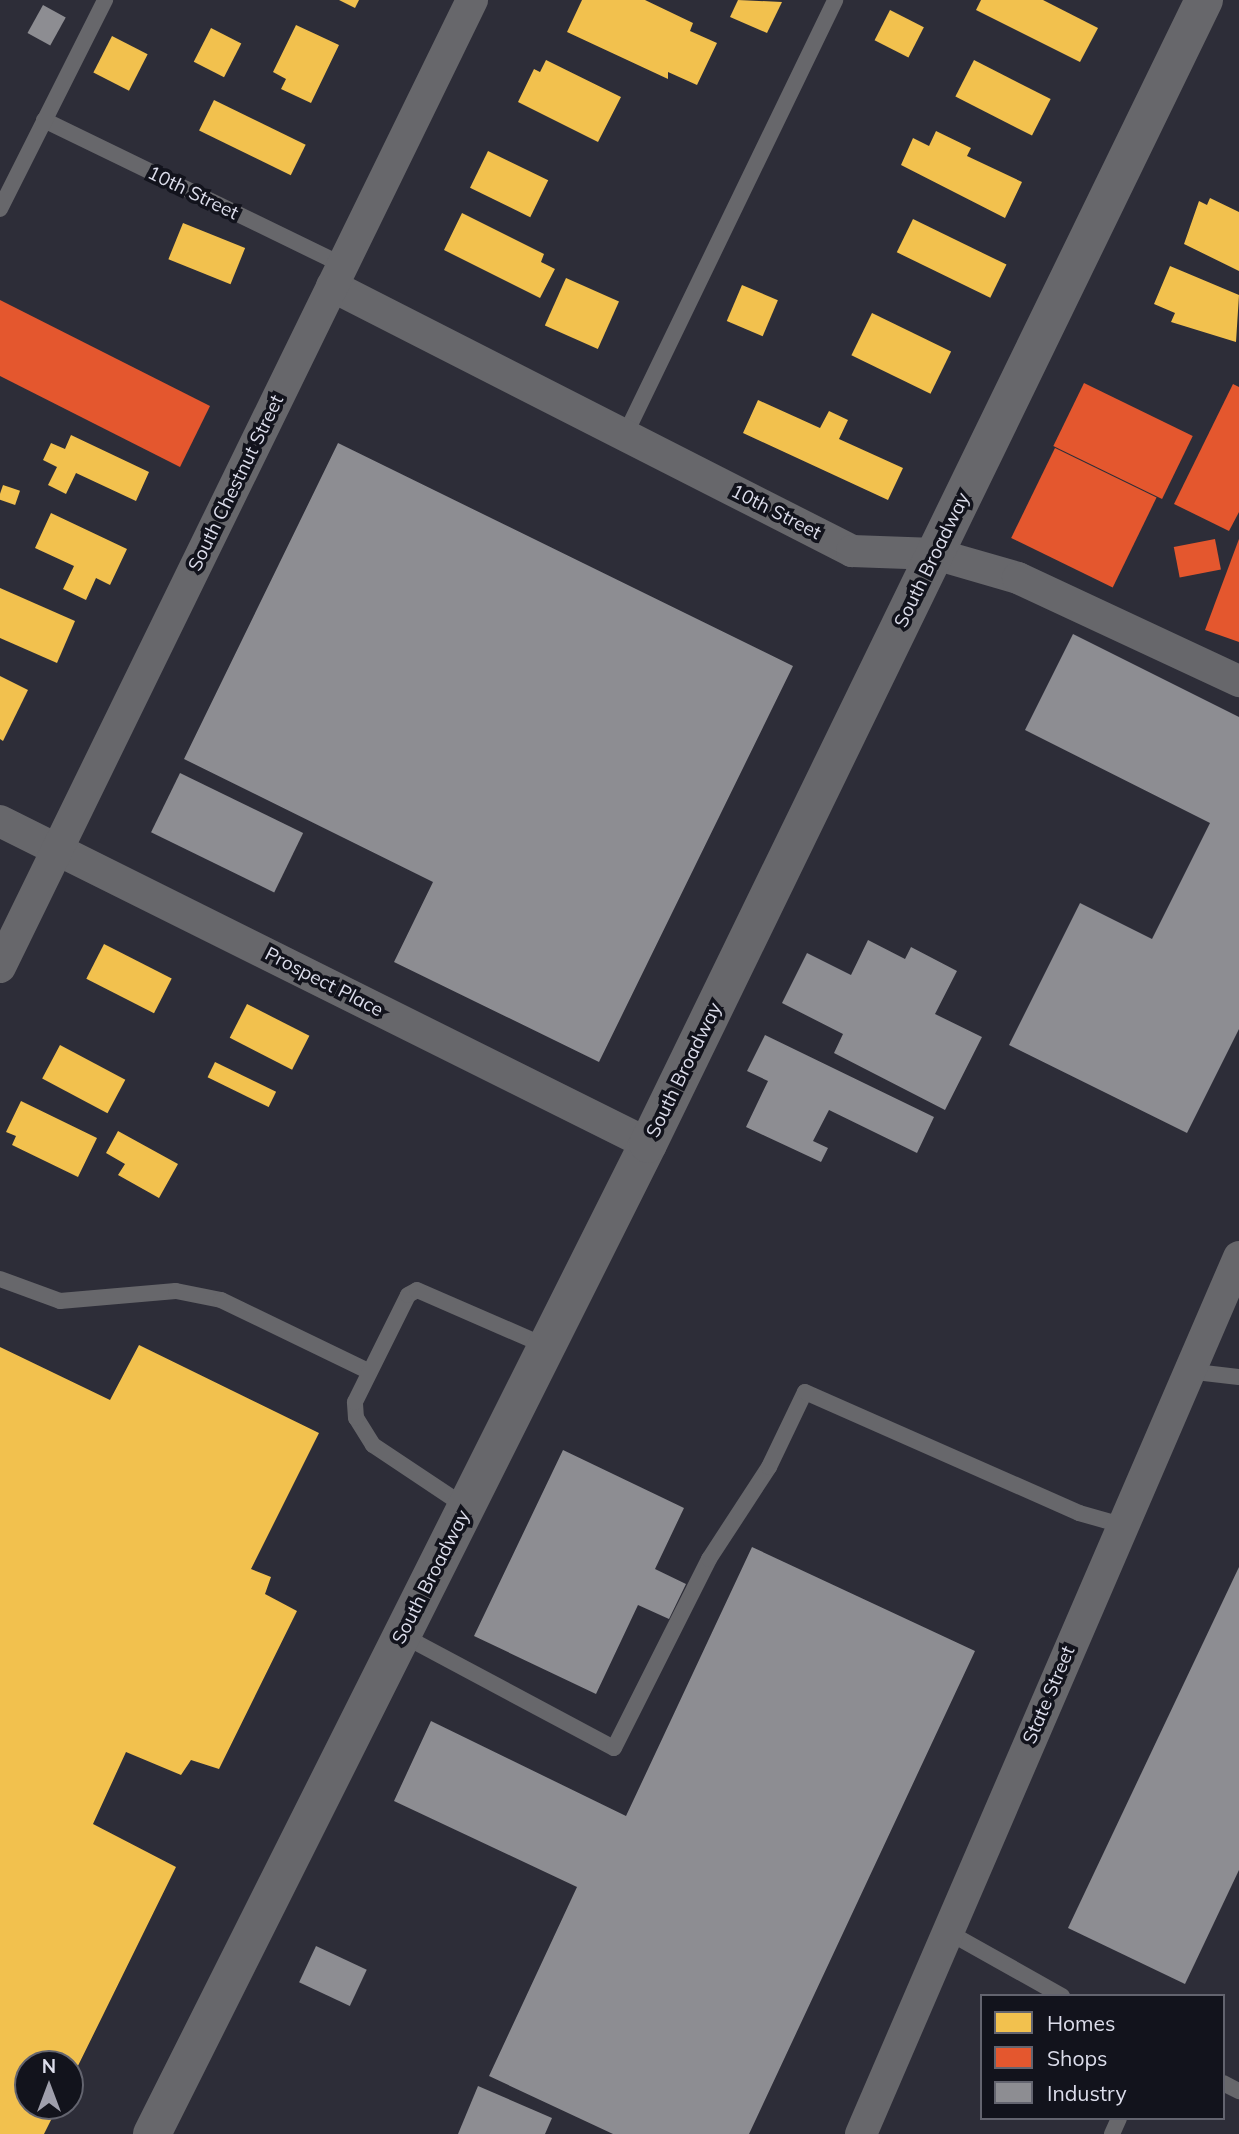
<!DOCTYPE html>
<style>
body{margin:0}
#map{position:relative;width:1239px;height:2134px;overflow:hidden;background:#2d2d38;font-family:Mulish,sans-serif}
div>[style]{position:absolute}
.homes>*{inset:0;background:#f2c14e;transform-origin:0 0}
.shops>*{inset:0;background:#e4572e;transform-origin:0 0}
.industry>*{inset:0;background:#8d8d92;transform-origin:0 0}
.service>*{height:16px;margin:-8px;padding:0 8px;transform-origin:8px;border-radius:8px;background:#67676b}
.minor>*{height:32px;margin:-16px;padding:0 16px;transform-origin:16px;border-radius:16px;background:#67676b}
.tertiary>*{height:38px;margin:-19px;padding:0 19px;transform-origin:19px;border-radius:19px;background:#67676b}
span{translate:-50% -50%;white-space:nowrap;text-align:center;line-height:1.15;-webkit-text-stroke:7px #12131c;paint-order:stroke}
.street-label{font-size:19px;color:#dcddeb}
.legend{position:absolute;left:980px;top:1994px;width:245px;height:126px;box-sizing:border-box;background:#12131c;border:2px solid #63646f;margin:0;padding:9px 12px;list-style:none;font-size:21px;color:#dcddeb}
.legend li{display:flex;align-items:center;gap:14px;height:35px}
.legend b{width:35px;border:2px solid #63646f}
.north{position:absolute;left:14px;top:2050px;width:70px;height:70px;box-sizing:border-box;background:#12131c;border:2px solid #63646f;border-radius:50%;rotate:0deg;font-size:19px;font-weight:700;line-height:28px;text-align:center;color:#dcddeb}
.north::after{content:'';display:block;margin:auto;width:24px;height:32px;background:#9f9fac;clip-path:polygon(50% 0,100% 100%,50% 72%,0 100%)}
</style>
<div id="map">
<div class="homes">
<i style="clip-path:polygon(339px 0,359px 0,355px 8px)"></i>
<i style="clip-path:polygon(582px 0,645px 0,693px 23px,690px 31px,717px 43px,697px 85px,668px 72px,668px 79px,567px 32px)"></i>
<i style="clip-path:polygon(738px 0,782px 2px,767px 33px,730px 17px)"></i>
<i style="clip-path:polygon(981px 0,1043px 0,1098px 28px,1080px 62px,976px 10px)"></i>
<i style="left:890px;top:10px;width:38px;height:34px;rotate:27deg"></i>
<i style="clip-path:polygon(296px 25px,339px 45px,311px 103px,281px 89px,286px 79px,273px 72px)"></i>
<i style="left:211px;top:28px;width:34px;height:38px;rotate:27deg"></i>
<i style="left:112px;top:36px;width:40px;height:41px;rotate:27deg"></i>
<i style="clip-path:polygon(546px 60px,621px 97px,598px 142px,518px 102px,534px 69px,540px 72px)"></i>
<i style="left:974px;top:60px;width:86px;height:41px;rotate:27deg"></i>
<i style="left:214px;top:100px;width:102px;height:34px;rotate:26deg"></i>
<i style="clip-path:polygon(936px 131px,971px 148px,967px 156px,1022px 182px,1005px 218px,901px 165px,913px 138px,929px 146px)"></i>
<i style="left:488px;top:151px;width:67px;height:41px;rotate:26deg"></i>
<i style="clip-path:polygon(1210px 198px,1239px 212px,1239px 271px,1184px 244px,1199px 201px,1207px 205px)"></i>
<i style="clip-path:polygon(462px 213px,544px 254px,541px 262px,555px 269px,540px 298px,444px 250px)"></i>
<i style="left:913px;top:219px;width:104px;height:37px;rotate:26deg"></i>
<i style="left:183px;top:223px;width:67px;height:39px;rotate:22deg"></i>
<i style="clip-path:polygon(1170px 266px,1239px 295px,1236px 342px,1171px 322px,1175px 313px,1154px 304px)"></i>
<i style="left:566px;top:278px;width:58px;height:52px;rotate:24deg"></i>
<i style="left:742px;top:285px;width:39px;height:39px;rotate:23deg"></i>
<i style="left:872px;top:313px;width:88px;height:47px;rotate:26deg"></i>
<i style="clip-path:polygon(758px 400px,820px 428px,829px 411px,848px 420px,839px 439px,903px 468px,888px 500px,743px 433px)"></i>
<i style="clip-path:polygon(71px 435px,149px 472px,136px 501px,76px 473px,66px 494px,48px 485px,57px 467px,43px 460px,51px 443px,65px 449px)"></i>
<i style="left:3px;top:485px;width:18px;height:15px;rotate:19deg"></i>
<i style="clip-path:polygon(51px 513px,127px 549px,110px 585px,96px 578px,86px 600px,63px 589px,74px 566px,35px 548px)"></i>
<i style="clip-path:polygon(0 588px,75px 621px,57px 663px,0 638px)"></i>
<i style="clip-path:polygon(0 676px,28px 690px,3px 741px,0 739px)"></i>
<i style="left:104px;top:944px;width:76px;height:39px;rotate:27deg"></i>
<i style="left:247px;top:1004px;width:70px;height:38px;rotate:27deg"></i>
<i style="left:60px;top:1045px;width:74px;height:38px;rotate:28deg"></i>
<i style="left:215px;top:1062px;width:68px;height:17px;rotate:26deg"></i>
<i style="clip-path:polygon(21px 1101px,97px 1138px,78px 1177px,12px 1145px,16px 1136px,6px 1132px)"></i>
<i style="clip-path:polygon(118px 1131px,178px 1164px,159px 1198px,118px 1175px,125px 1164px,106px 1153px)"></i>
<i style="clip-path:polygon(139px 1345px,319px 1433px,251px 1569px,271px 1577px,265px 1594px,297px 1611px,219px 1769px,191px 1760px,181px 1775px,126px 1752px,93px 1824px,176px 1867px,70px 2082px,70px 2064px,28px 2064px,28px 2106px,58px 2106px,44px 2134px,0 2134px,0 1347px,110px 1400px)"></i>
</div>
<div class="shops">
<i style="clip-path:polygon(0 300px,210px 406px,180px 467px,0 376px)"></i>
<i style="left:1084px;top:383px;width:121px;height:70px;rotate:26deg"></i>
<i style="clip-path:polygon(1233px 384px,1239px 387px,1239px 512px,1229px 531px,1174px 504px)"></i>
<i style="left:1055px;top:448px;width:113px;height:100px;rotate:26deg"></i>
<i style="left:1215px;top:539px;width:31px;height:42px;rotate:79deg"></i>
<i style="clip-path:polygon(1239px 539px,1239px 642px,1205px 630px)"></i>
</div>
<div class="industry">
<i style="left:43px;top:5px;width:26px;height:32px;rotate:29deg"></i>
<i style="clip-path:polygon(338px 443px,793px 666px,599px 1062px,394px 962px,433px 882px,184px 759px)"></i>
<i style="clip-path:polygon(1073px 634px,1239px 717px,1239px 1029px,1187px 1133px,1009px 1045px,1080px 903px,1152px 939px,1210px 823px,1025px 730px)"></i>
<i style="left:180px;top:773px;width:137px;height:66px;rotate:26deg"></i>
<i style="clip-path:polygon(868px 940px,905px 959px,911px 947px,957px 971px,935px 1014px,982px 1037px,945px 1110px,834px 1053px,843px 1034px,782px 1003px,807px 953px,851px 975px)"></i>
<i style="clip-path:polygon(765px 1035px,934px 1117px,917px 1153px,829px 1110px,813px 1141px,828px 1148px,821px 1162px,746px 1127px,768px 1081px,747px 1071px)"></i>
<i style="clip-path:polygon(563px 1450px,684px 1508px,655px 1569px,686px 1584px,669px 1619px,638px 1605px,596px 1694px,474px 1636px)"></i>
<i style="clip-path:polygon(752px 1547px,975px 1651px,749px 2134px,613px 2134px,489px 2076px,577px 1887px,394px 1801px,431px 1721px,626px 1816px)"></i>
<i style="clip-path:polygon(1239px 1567px,1239px 1870px,1185px 1984px,1068px 1928px)"></i>
<i style="left:316px;top:1946px;width:56px;height:40px;rotate:25deg"></i>
<i style="clip-path:polygon(478px 2086px,552px 2118px,545px 2134px,458px 2134px)"></i>
</div>
<div class="service">
<i style="left:44px;top:120px;width:331px;rotate:25.9deg"></i>
<i style="left:0;top:209px;width:234px;rotate:-63.3deg"></i>
<i style="left:625px;top:435px;width:483px;rotate:-64.2deg"></i>
<i style="left:0;top:1279px;width:64px;rotate:20.1deg"></i>
<i style="left:60px;top:1301px;width:116px;rotate:-4.9deg"></i>
<i style="left:176px;top:1291px;width:46px;rotate:11.3deg"></i>
<i style="left:221px;top:1300px;width:165px;rotate:25.8deg"></i>
<i style="left:1187px;top:1371px;width:52px;rotate:6.6deg"></i>
<i style="left:466px;top:1507px;width:112px;rotate:-146.3deg"></i>
<i style="left:373px;top:1445px;width:32px;rotate:-122deg"></i>
<i style="left:356px;top:1418px;width:16px;rotate:-94deg"></i>
<i style="left:355px;top:1402px;width:119px;rotate:-63.6deg"></i>
<i style="left:408px;top:1295px;width:10px;rotate:-29deg"></i>
<i style="left:417px;top:1290px;width:141px;rotate:23.5deg"></i>
<i style="left:402px;top:1635px;width:240px;rotate:28.1deg"></i>
<i style="left:614px;top:1748px;width:212px;rotate:-63.3deg"></i>
<i style="left:709px;top:1559px;width:110px;rotate:-56.9deg"></i>
<i style="left:769px;top:1467px;width:83px;rotate:-64.4deg"></i>
<i style="left:805px;top:1392px;width:300px;rotate:23.8deg"></i>
<i style="left:1079px;top:1513px;width:44px;rotate:15.9deg"></i>
<i style="left:948px;top:1932px;width:131px;rotate:29.3deg"></i>
<i style="left:1223px;top:2083px;width:18px;rotate:27deg"></i>
<i style="left:1112px;top:2134px;width:17px;rotate:-66deg"></i>
</div>
<div class="minor">
<i style="left:332px;top:286px;width:584px;rotate:27deg"></i>
<i style="left:852px;top:551px;width:83px;rotate:2.1deg"></i>
<i style="left:935px;top:554px;width:86px;rotate:16.1deg"></i>
<i style="left:1018px;top:578px;width:244px;rotate:25deg"></i>
<i style="left:0;top:821px;width:724px;rotate:26.49deg"></i>
<i style="left:0;top:967px;width:1076px;rotate:-63.98deg"></i>
<i style="left:861px;top:2134px;width:955px;rotate:-66.68deg"></i>
</div>
<div class="tertiary">
<i style="left:152px;top:2134px;width:1107px;rotate:-63.39deg"></i>
<i style="left:648px;top:1144px;width:1272px;rotate:-64.08deg"></i>
</div>
<div class="street-label">
<span style="left:193px;top:193px;rotate:26deg">10th Street</span>
<span style="left:236px;top:483px;rotate:-64deg">South Chestnut Street</span>
<span style="left:776px;top:512px;rotate:27deg">10th Street</span>
<span style="left:932px;top:560px;rotate:-64deg">South Broadway</span>
<span style="left:324px;top:982px;rotate:27deg">Prospect Place</span>
<span style="left:684px;top:1070px;rotate:-64deg">South Broadway</span>
<span style="left:431px;top:1577px;rotate:-63deg">South Broadway</span>
<span style="left:1049px;top:1695px;rotate:-67deg">State Street</span>
</div>
<ul class="legend">
<li><b style="height:19px;background:#f2c14e"></b>Homes</li>
<li><b style="height:19px;background:#e4572e"></b>Shops</li>
<li><b style="height:19px;background:#8d8d92"></b>Industry</li>
</ul>
<div class="north">N</div>
</div>
